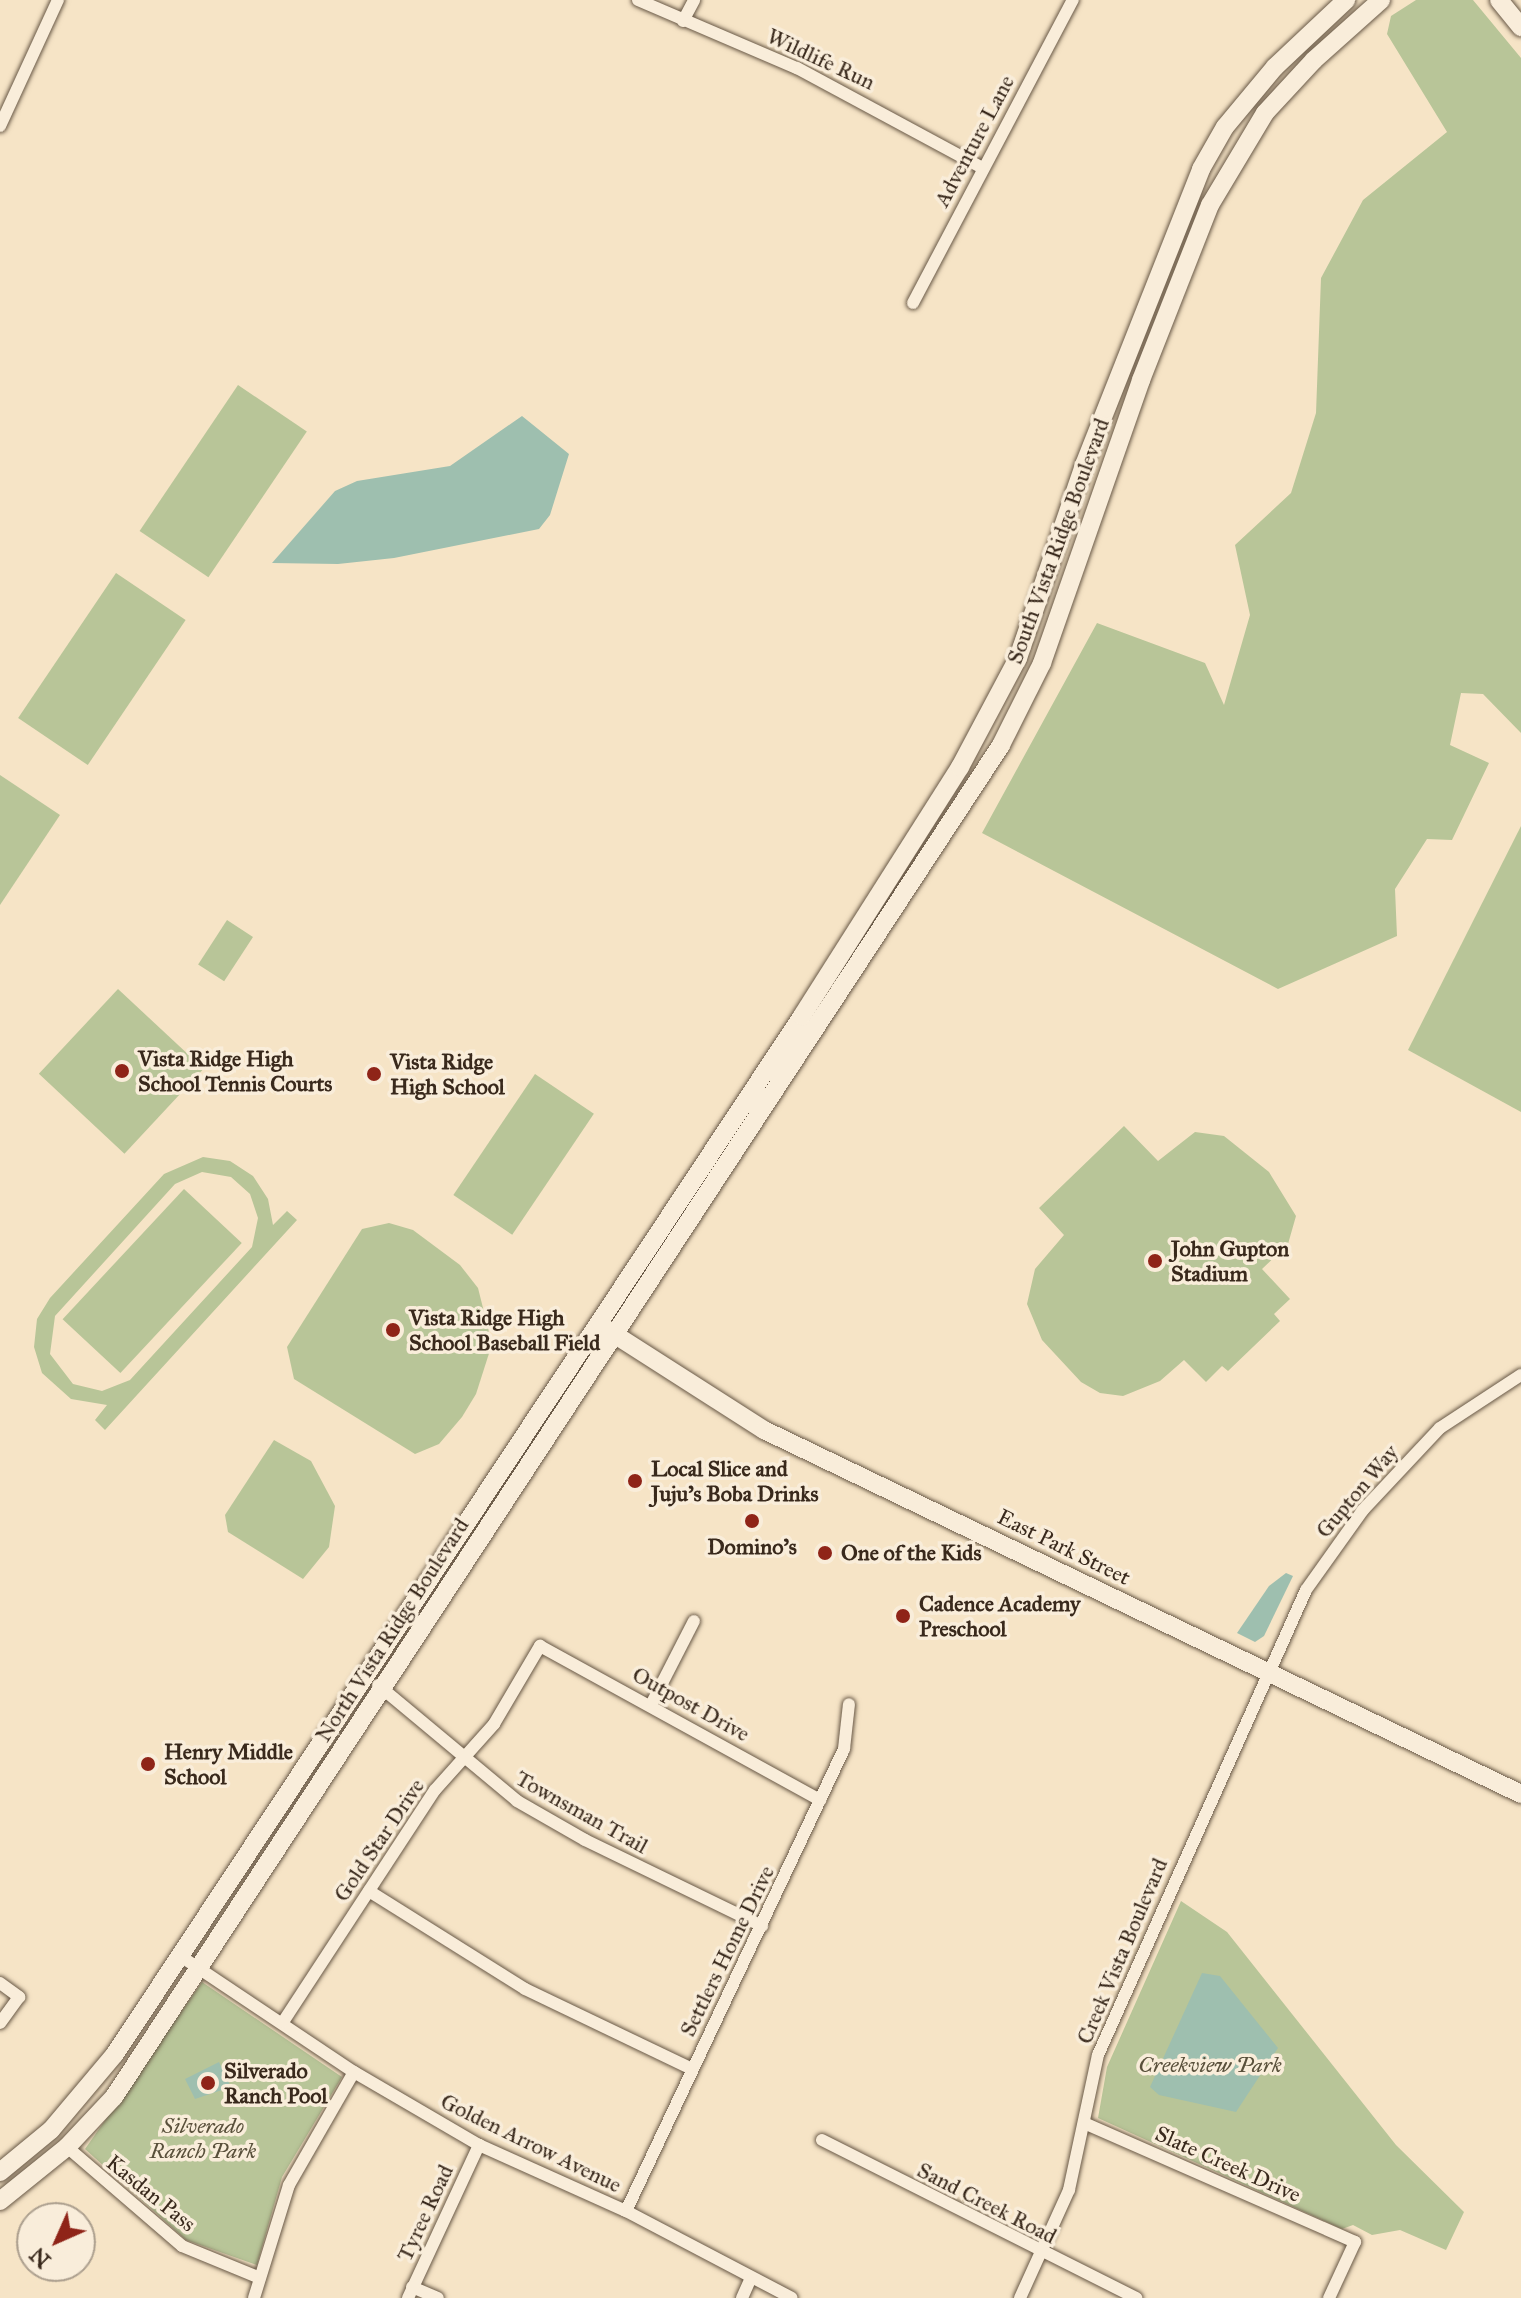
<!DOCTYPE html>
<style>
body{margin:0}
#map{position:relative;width:1521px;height:2298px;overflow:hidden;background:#f6e4c6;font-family:"IM FELL Great Primer",serif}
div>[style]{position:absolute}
.green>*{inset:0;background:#b8c598;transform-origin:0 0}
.water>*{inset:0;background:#9ebfaf}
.roads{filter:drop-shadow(0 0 2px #685846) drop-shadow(0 0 2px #685846)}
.street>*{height:12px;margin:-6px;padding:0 6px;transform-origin:6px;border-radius:6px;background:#f9edda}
.secondary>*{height:18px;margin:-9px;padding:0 9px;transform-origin:9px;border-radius:9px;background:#f9edda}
.dots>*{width:22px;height:22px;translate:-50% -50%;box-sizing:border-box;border:4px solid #f9edda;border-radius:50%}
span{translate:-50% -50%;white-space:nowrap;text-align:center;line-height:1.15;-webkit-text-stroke:7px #f9edda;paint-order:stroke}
.street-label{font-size:22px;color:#39291c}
.poi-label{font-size:22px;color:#39291c;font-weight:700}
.left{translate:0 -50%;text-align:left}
.park-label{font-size:22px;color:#59503b;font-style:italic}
.north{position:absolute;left:16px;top:2202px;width:80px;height:80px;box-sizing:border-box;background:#f9edda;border:2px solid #ac9f8e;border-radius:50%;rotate:225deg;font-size:22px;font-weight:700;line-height:32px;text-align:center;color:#39291c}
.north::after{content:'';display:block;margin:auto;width:28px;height:36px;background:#8f2418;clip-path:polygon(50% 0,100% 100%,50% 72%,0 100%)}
</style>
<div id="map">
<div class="green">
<i style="clip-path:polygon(1416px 0,1473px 0,1521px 58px,1521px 733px,1483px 694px,1461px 693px,1450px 745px,1489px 763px,1452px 840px,1427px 839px,1395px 889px,1397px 936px,1278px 989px,982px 833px,1097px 623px,1205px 663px,1224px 705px,1250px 615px,1235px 545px,1291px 493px,1316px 413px,1321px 278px,1363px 200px,1447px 132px,1387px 34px,1391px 16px)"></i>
<i style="left:238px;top:385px;width:83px;height:176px;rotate:34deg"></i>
<i style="left:116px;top:573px;width:84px;height:175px;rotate:34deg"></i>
<i style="clip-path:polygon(0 775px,60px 815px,0 905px)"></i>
<i style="clip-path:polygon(1521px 826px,1521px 1112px,1408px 1050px)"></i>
<i style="left:227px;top:920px;width:31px;height:53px;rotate:33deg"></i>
<i style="left:118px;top:989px;width:117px;height:116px;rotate:43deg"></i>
<i style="left:535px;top:1074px;width:71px;height:146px;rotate:34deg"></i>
<i style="clip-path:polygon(1124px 1126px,1158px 1161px,1195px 1132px,1224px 1136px,1269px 1172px,1296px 1216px,1288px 1244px,1262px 1269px,1290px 1299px,1274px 1314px,1280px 1321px,1228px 1371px,1222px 1366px,1206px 1382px,1184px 1360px,1160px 1381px,1123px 1396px,1100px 1393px,1081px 1382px,1042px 1340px,1027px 1304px,1035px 1269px,1064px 1235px,1039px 1208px)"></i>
<i style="clip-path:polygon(evenodd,203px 1157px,230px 1161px,253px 1176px,268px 1199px,273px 1225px,287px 1211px,297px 1220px,105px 1430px,95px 1420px,107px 1405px,71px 1399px,42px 1373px,34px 1347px,37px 1319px,50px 1298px,164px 1174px,203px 1157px,202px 1172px,231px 1177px,250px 1194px,258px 1218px,252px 1247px,130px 1380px,102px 1391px,73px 1384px,50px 1354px,55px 1316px,175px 1184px,202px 1172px)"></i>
<i style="left:184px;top:1189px;width:79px;height:178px;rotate:43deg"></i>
<i style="clip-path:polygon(389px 1223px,413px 1230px,460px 1265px,478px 1288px,492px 1344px,476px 1394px,462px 1417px,439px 1444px,415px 1454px,294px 1379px,287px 1347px,362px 1229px)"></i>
<i style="clip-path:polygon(274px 1440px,311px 1461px,335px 1506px,329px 1547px,303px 1579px,228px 1532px,225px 1515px)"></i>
<i style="clip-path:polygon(1181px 1901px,1227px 1932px,1396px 2145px,1464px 2212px,1446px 2250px,1400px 2230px,1372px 2235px,1353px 2225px,1342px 2229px,1098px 2118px,1107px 2067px)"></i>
<i style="clip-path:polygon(202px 1982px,342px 2077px,282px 2177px,257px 2265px,186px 2240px,85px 2149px)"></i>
</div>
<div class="water">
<i style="clip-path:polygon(522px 416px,569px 454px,550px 515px,539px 529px,394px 558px,338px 564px,272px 563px,335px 491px,357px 481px,450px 466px)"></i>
<i style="clip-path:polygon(1286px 1573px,1293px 1576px,1264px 1636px,1255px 1642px,1237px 1633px,1269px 1586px)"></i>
<i style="clip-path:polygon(1202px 1973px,1220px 1976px,1278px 2048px,1236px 2112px,1159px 2095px,1150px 2087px)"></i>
<i style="clip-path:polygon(219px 2062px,231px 2087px,195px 2099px,185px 2079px)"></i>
</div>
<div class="roads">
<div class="street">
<i style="left:638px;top:0;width:173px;rotate:23.2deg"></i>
<i style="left:797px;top:68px;width:209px;rotate:28.3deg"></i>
<i style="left:683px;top:21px;width:24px;rotate:-62deg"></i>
<i style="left:0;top:126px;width:139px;rotate:-65.3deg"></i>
<i style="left:913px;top:303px;width:343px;rotate:-62.2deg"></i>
<i style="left:378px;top:1685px;width:181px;rotate:39.8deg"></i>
<i style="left:517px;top:1801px;width:78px;rotate:29.8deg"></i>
<i style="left:585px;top:1840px;width:197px;rotate:25.9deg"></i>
<i style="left:652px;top:1703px;width:92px;rotate:-62.9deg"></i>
<i style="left:369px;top:1891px;width:184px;rotate:32.1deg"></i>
<i style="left:525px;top:1989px;width:185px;rotate:25.6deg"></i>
<i style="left:182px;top:1957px;width:207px;rotate:33.8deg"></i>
<i style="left:354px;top:2072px;width:145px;rotate:30.3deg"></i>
<i style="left:479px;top:2145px;width:161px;rotate:24.2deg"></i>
<i style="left:626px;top:2211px;width:187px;rotate:27.7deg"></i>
<i style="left:0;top:1983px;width:24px;rotate:36deg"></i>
<i style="left:19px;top:1997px;width:32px;rotate:126deg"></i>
<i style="left:283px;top:2022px;width:277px;rotate:-56.8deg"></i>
<i style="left:435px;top:1790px;width:89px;rotate:-48.2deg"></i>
<i style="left:494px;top:1724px;width:91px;rotate:-59.5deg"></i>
<i style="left:540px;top:1646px;width:320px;rotate:28.8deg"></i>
<i style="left:1084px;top:2123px;width:296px;rotate:23.7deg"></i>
<i style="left:1355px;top:2242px;width:62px;rotate:114.9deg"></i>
<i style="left:822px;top:2140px;width:352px;rotate:26.7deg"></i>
<i style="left:67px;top:2147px;width:152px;rotate:40.7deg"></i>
<i style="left:182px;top:2246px;width:84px;rotate:22.3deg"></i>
<i style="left:626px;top:2211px;width:511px;rotate:-64.74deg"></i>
<i style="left:844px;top:1749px;width:45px;rotate:-83.7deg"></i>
<i style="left:412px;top:2287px;width:28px;rotate:23deg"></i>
<i style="left:254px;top:2298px;width:118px;rotate:-72.8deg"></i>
<i style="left:289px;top:2185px;width:130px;rotate:-60.1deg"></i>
<i style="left:408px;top:2298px;width:169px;rotate:-65.1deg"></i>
<i style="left:742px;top:2298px;width:22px;rotate:-66deg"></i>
<i style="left:1020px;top:2298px;width:119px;rotate:-65.6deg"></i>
<i style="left:1069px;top:2190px;width:138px;rotate:-77.9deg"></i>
<i style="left:1098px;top:2055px;width:509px;rotate:-65.9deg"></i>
<i style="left:1306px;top:1590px;width:98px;rotate:-54.5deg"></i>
<i style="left:1363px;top:1510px;width:112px;rotate:-46.8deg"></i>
<i style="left:1440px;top:1428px;width:97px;rotate:-33.2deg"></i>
</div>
<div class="secondary">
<i style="left:1499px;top:0;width:35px;rotate:51deg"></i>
<i style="left:606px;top:1329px;width:188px;rotate:32.6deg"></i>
<i style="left:764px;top:1430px;width:840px;rotate:25.68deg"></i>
<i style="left:0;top:2172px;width:66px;rotate:-39.5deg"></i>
<i style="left:51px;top:2130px;width:99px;rotate:-49.9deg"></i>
<i style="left:115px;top:2054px;width:1245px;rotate:-56.5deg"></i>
<i style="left:802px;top:1016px;width:295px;rotate:-57.6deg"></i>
<i style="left:960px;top:767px;width:123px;rotate:-62deg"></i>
<i style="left:1018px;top:658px;width:204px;rotate:-71.1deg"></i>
<i style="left:1084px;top:465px;width:318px;rotate:-68.4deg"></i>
<i style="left:1201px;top:169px;width:48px;rotate:-60.3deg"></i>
<i style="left:1225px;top:127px;width:78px;rotate:-50.2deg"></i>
<i style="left:1275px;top:67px;width:98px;rotate:-43.3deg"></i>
<i style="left:0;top:2201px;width:86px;rotate:-38.9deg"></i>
<i style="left:67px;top:2147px;width:69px;rotate:-46.8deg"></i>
<i style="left:114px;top:2097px;width:1617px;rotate:-56.73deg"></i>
<i style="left:1001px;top:745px;width:92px;rotate:-63.4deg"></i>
<i style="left:1042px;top:663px;width:300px;rotate:-70.7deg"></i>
<i style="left:1141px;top:380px;width:188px;rotate:-68.5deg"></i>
<i style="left:1210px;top:205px;width:107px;rotate:-59.1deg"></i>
<i style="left:1265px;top:113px;width:72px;rotate:-47.2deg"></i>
<i style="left:1314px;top:60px;width:90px;rotate:-41.8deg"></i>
</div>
</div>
<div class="dots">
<i style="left:122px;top:1071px;background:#8f2418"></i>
<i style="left:374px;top:1074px;background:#8f2418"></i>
<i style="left:1155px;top:1261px;background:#8f2418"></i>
<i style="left:393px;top:1330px;background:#8f2418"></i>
<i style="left:635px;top:1481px;background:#8f2418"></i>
<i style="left:752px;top:1521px;background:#8f2418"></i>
<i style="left:825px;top:1553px;background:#8f2418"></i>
<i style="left:903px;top:1616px;background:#8f2418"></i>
<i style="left:148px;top:1764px;background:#8f2418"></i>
<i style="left:208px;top:2083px;background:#8f2418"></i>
</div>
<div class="street-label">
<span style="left:821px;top:59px;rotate:25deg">Wildlife Run</span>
<span style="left:974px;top:141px;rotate:-62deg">Adventure Lane</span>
<span style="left:1058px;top:541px;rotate:-70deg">South Vista Ridge Boulevard</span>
<span style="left:1357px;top:1491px;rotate:-50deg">Gupton Way</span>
<span style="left:1064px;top:1547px;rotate:26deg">East Park Street</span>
<span style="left:392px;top:1630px;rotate:-57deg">North Vista Ridge Boulevard</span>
<span style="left:691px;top:1704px;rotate:29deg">Outpost Drive</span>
<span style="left:582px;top:1812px;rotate:29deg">Townsman Trail</span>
<span style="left:379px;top:1840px;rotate:-56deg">Gold Star Drive</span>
<span style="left:727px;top:1951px;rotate:-64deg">Settlers Home Drive</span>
<span style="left:1122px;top:1951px;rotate:-67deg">Creek Vista Boulevard</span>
<span style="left:531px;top:2143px;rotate:26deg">Golden Arrow Avenue</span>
<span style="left:1228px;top:2164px;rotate:24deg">Slate Creek Drive</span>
<span style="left:151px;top:2193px;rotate:39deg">Kasdan Pass</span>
<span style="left:987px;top:2203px;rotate:27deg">Sand Creek Road</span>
<span style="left:425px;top:2213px;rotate:-65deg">Tyree Road</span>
</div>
<div class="poi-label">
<span class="left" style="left:138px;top:1071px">Vista Ridge High<br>School Tennis Courts</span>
<span class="left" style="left:390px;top:1074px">Vista Ridge<br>High School</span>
<span class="left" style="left:1171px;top:1261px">John Gupton<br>Stadium</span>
<span class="left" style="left:409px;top:1330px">Vista Ridge High<br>School Baseball Field</span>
<span class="left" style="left:651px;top:1481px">Local Slice and<br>Juju's Boba Drinks</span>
<span style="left:752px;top:1547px">Domino's</span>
<span class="left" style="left:841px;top:1553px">One of the Kids</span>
<span class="left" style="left:919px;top:1616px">Cadence Academy<br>Preschool</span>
<span class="left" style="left:164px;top:1764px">Henry Middle<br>School</span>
<span class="left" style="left:224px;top:2083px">Silverado<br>Ranch Pool</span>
</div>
<div class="park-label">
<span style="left:1210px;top:2065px">Creekview Park</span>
<span style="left:203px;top:2138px">Silverado<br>Ranch Park</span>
</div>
<div class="north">N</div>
</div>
